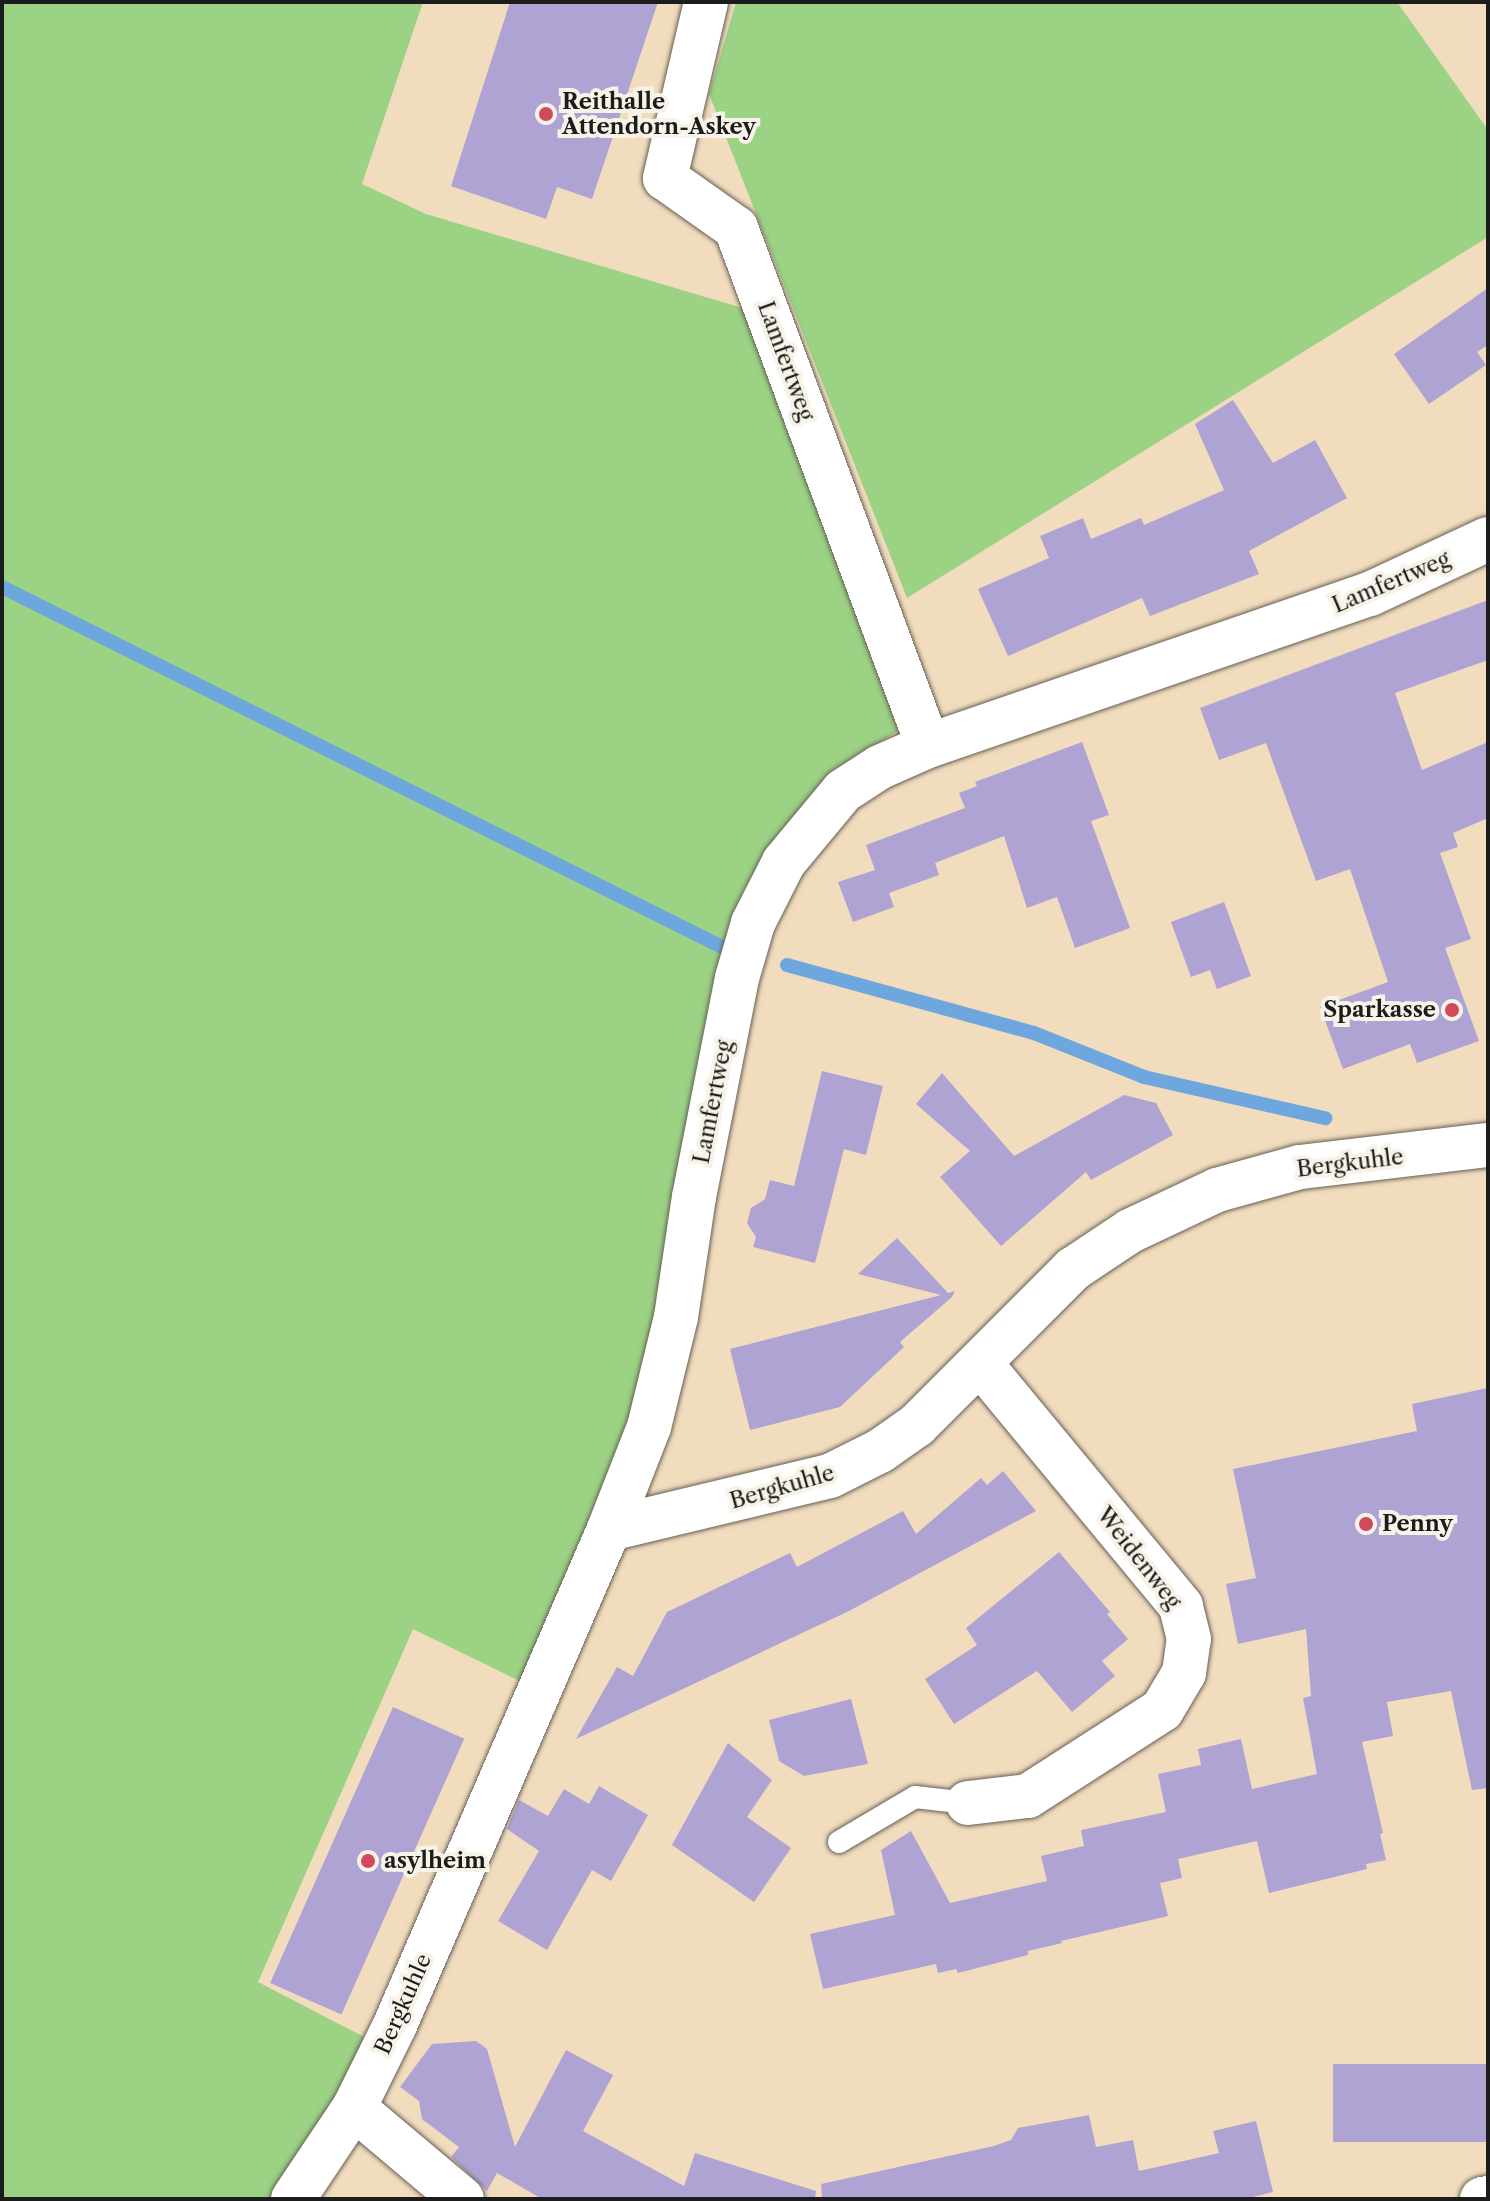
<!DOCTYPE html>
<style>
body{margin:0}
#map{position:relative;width:1490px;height:2201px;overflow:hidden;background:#f1dcbe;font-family:"Libre Caslon Text",serif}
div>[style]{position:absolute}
.green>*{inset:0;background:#9bd284}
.stream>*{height:14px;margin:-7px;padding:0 7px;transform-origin:7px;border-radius:7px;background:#6ea7dd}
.building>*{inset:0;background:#afa3d4;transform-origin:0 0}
.roads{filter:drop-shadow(0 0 2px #675f55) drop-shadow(0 0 2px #675f55)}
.lane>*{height:22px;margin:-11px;padding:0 11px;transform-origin:11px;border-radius:11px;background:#fff}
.street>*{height:44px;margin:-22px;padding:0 22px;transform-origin:22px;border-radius:22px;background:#fff}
.dots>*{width:22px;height:22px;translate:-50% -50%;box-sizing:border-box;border:4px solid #f7f3e8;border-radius:50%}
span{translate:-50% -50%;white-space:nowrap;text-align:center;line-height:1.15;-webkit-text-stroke:8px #f7f3e8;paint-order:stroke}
.poi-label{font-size:22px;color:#1c1c1c;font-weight:700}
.left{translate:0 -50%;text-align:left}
.right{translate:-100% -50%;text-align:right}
.street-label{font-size:22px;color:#1c1c1c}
.frame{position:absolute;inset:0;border:4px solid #1c1c1c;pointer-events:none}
</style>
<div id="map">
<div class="green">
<i style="clip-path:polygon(2px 2px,423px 2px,362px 184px,426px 214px,756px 312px,903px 728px,831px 771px,744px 889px,648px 1400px,538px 1690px,413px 1629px,258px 1982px,368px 2039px,279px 2199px,2px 2199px)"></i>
<i style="clip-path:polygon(736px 2px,1397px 2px,1488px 130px,1488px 237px,907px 598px,709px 94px)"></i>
</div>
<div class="stream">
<i style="left:2px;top:587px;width:809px;rotate:26.57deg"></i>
<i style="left:787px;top:965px;width:256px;rotate:15.4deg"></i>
<i style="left:1034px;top:1033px;width:118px;rotate:21.8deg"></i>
<i style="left:1144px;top:1077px;width:186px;rotate:12.8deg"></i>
</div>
<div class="building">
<i style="clip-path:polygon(510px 2px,658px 2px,592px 199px,557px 187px,546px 219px,451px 186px)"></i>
<i style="clip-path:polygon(1488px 288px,1488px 345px,1477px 352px,1486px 365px,1429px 404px,1394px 354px)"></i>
<i style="clip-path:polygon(1233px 400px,1273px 463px,1315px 440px,1347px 498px,1249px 551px,1259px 574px,1150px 616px,1142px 598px,1008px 656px,978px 589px,1049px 558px,1040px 536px,1083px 518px,1091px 539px,1141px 518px,1144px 525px,1224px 490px,1195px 424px)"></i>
<i style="clip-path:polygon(1488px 600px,1488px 660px,1395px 693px,1422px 770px,1488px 742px,1488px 818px,1453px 833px,1458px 847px,1440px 853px,1471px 939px,1445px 948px,1479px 1041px,1417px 1063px,1410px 1044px,1343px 1069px,1320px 1007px,1388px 982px,1350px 869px,1316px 881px,1266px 743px,1219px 760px,1200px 708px)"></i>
<i style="clip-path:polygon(1082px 742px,1109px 815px,1091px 821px,1130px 928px,1075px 948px,1057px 897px,1027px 908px,1004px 836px,935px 863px,939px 875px,889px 893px,894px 907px,853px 922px,838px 882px,875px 870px,866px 845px,965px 808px,959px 793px,977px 786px,975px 782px)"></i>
<i style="clip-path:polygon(1224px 902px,1251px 976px,1217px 989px,1210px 970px,1191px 977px,1171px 922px)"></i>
<i style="clip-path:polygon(822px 1071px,883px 1086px,866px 1155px,844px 1149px,815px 1263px,753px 1247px,756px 1237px,747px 1223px,751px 1208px,765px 1199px,770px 1180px,794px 1186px)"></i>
<i style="clip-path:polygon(942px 1073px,1014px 1156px,1124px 1095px,1156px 1103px,1173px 1135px,1091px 1180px,1086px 1172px,1001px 1246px,940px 1177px,970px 1151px,916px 1104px)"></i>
<i style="clip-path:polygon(897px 1238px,948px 1293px,955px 1291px,952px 1297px,900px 1342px,904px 1347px,840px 1407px,750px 1430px,730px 1349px,941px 1295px,858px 1274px)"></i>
<i style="clip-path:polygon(1488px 1388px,1488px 1788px,1472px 1790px,1451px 1691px,1387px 1702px,1393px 1736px,1362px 1742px,1383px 1833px,1380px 1834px,1386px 1860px,1366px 1864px,1367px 1869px,1269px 1893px,1257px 1841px,1178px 1859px,1182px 1878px,1160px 1883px,1168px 1916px,1061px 1941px,1062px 1943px,1028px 1951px,1028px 1955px,958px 1973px,956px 1969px,938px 1973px,936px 1964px,823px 1989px,810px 1934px,895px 1915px,881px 1850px,911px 1831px,950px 1903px,1047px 1881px,1041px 1856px,1084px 1846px,1081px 1830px,1166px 1812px,1158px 1774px,1201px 1765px,1198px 1749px,1241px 1739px,1252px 1789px,1317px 1774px,1303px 1698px,1311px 1696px,1306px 1629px,1238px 1644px,1226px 1584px,1256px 1578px,1233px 1469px,1417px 1431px,1412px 1404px)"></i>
<i style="clip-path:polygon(1003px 1471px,1036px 1511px,847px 1612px,576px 1739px,617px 1667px,633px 1676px,667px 1612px,790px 1553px,797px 1567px,903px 1511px,916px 1534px,981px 1478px,987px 1485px)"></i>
<i style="clip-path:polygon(1059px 1552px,1110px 1612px,1107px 1614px,1128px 1639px,1102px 1661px,1115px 1676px,1072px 1712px,1037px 1671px,954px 1724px,925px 1679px,977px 1645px,966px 1628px)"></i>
<i style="clip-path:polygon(851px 1699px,868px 1764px,804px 1776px,779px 1761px,769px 1720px)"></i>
<i style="left:393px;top:1707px;width:78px;height:302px;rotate:24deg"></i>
<i style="clip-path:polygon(728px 1743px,772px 1780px,747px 1817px,791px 1848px,754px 1902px,672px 1845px)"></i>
<i style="clip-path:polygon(599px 1786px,648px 1815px,611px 1881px,592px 1870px,547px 1950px,498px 1921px,539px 1851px,507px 1829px,519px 1800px,548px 1816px,564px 1789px,589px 1804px)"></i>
<i style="clip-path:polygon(476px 2041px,487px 2049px,515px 2147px,566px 2050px,613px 2075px,583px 2131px,684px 2186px,695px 2153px,816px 2191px,815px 2199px,542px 2199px,497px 2173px,487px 2191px,451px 2157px,459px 2147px,422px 2119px,419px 2101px,400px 2087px,432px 2044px)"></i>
<i style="left:1488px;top:2064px;width:78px;height:155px;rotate:90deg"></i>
<i style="clip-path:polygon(1089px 2115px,1096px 2147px,1133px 2140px,1139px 2171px,1219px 2153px,1213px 2131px,1256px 2121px,1273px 2192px,1245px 2199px,822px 2199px,821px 2184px,994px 2146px,1011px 2140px,1018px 2128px)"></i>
</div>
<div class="roads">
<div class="lane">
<i style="left:839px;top:1842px;width:88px;rotate:-30.6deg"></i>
<i style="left:915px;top:1797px;width:53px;rotate:6.5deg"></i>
</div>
<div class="street">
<i style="left:706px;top:2px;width:181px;rotate:103.1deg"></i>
<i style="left:665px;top:178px;width:87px;rotate:35.2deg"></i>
<i style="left:736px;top:228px;width:552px;rotate:69.66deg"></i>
<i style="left:609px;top:1529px;width:110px;rotate:-68.6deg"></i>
<i style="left:649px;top:1427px;width:113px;rotate:-76.2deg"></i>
<i style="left:676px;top:1317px;width:121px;rotate:-81.5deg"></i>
<i style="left:694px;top:1197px;width:223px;rotate:-78.9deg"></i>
<i style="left:737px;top:978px;width:57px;rotate:-73.8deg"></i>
<i style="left:753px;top:923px;width:68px;rotate:-63.1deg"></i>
<i style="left:784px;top:862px;width:92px;rotate:-50.3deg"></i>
<i style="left:843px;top:791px;width:44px;rotate:-33deg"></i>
<i style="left:880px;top:767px;width:52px;rotate:-23.6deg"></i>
<i style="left:928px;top:746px;width:467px;rotate:-19deg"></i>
<i style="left:1370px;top:594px;width:130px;rotate:-25deg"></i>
<i style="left:968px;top:1803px;width:60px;rotate:-6.7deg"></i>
<i style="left:1028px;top:1796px;width:159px;rotate:-32.7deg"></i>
<i style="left:1162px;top:1710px;width:43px;rotate:-59.3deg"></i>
<i style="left:1184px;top:1673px;width:34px;rotate:-82deg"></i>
<i style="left:1189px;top:1639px;width:34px;rotate:-104deg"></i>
<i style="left:1181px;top:1606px;width:314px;rotate:-129.6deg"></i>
<i style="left:354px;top:2108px;width:141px;rotate:40.1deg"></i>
<i style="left:293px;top:2199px;width:110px;rotate:-56.2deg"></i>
<i style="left:354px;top:2108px;width:93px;rotate:-63.7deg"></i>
<i style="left:395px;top:2025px;width:540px;rotate:-66.66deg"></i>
<i style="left:609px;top:1529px;width:227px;rotate:-13.5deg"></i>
<i style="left:830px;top:1476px;width:56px;rotate:-26.6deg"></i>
<i style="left:880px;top:1451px;width:45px;rotate:-35.1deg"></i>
<i style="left:917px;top:1425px;width:221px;rotate:-45deg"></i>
<i style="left:1073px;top:1269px;width:69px;rotate:-33.7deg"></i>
<i style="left:1130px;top:1231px;width:96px;rotate:-25.2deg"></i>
<i style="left:1217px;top:1190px;width:86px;rotate:-15.5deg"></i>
<i style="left:1300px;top:1167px;width:189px;rotate:-6.7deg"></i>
<i style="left:1482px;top:2199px;width:6px;rotate:-9deg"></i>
</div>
</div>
<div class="dots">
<i style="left:546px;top:114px;background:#d1495b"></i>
<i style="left:1452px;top:1010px;background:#d1495b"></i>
<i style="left:1366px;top:1524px;background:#d1495b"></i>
<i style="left:368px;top:1861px;background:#d1495b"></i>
</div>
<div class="poi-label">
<span class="left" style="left:562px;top:114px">Reithalle<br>Attendorn-Askey</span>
<span class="right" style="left:1436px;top:1010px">Sparkasse</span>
<span class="left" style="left:1382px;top:1524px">Penny</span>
<span class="left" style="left:384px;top:1861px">asylheim</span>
</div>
<div class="street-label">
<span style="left:786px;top:361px;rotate:70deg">Lamfertweg</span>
<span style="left:1391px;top:582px;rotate:-23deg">Lamfertweg</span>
<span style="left:713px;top:1102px;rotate:-79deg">Lamfertweg</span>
<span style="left:1350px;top:1163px;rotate:-7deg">Bergkuhle</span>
<span style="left:782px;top:1487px;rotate:-16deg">Bergkuhle</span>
<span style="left:1139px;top:1558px;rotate:52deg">Weidenweg</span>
<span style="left:403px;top:2004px;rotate:-66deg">Bergkuhle</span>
</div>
<div class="frame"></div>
</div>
